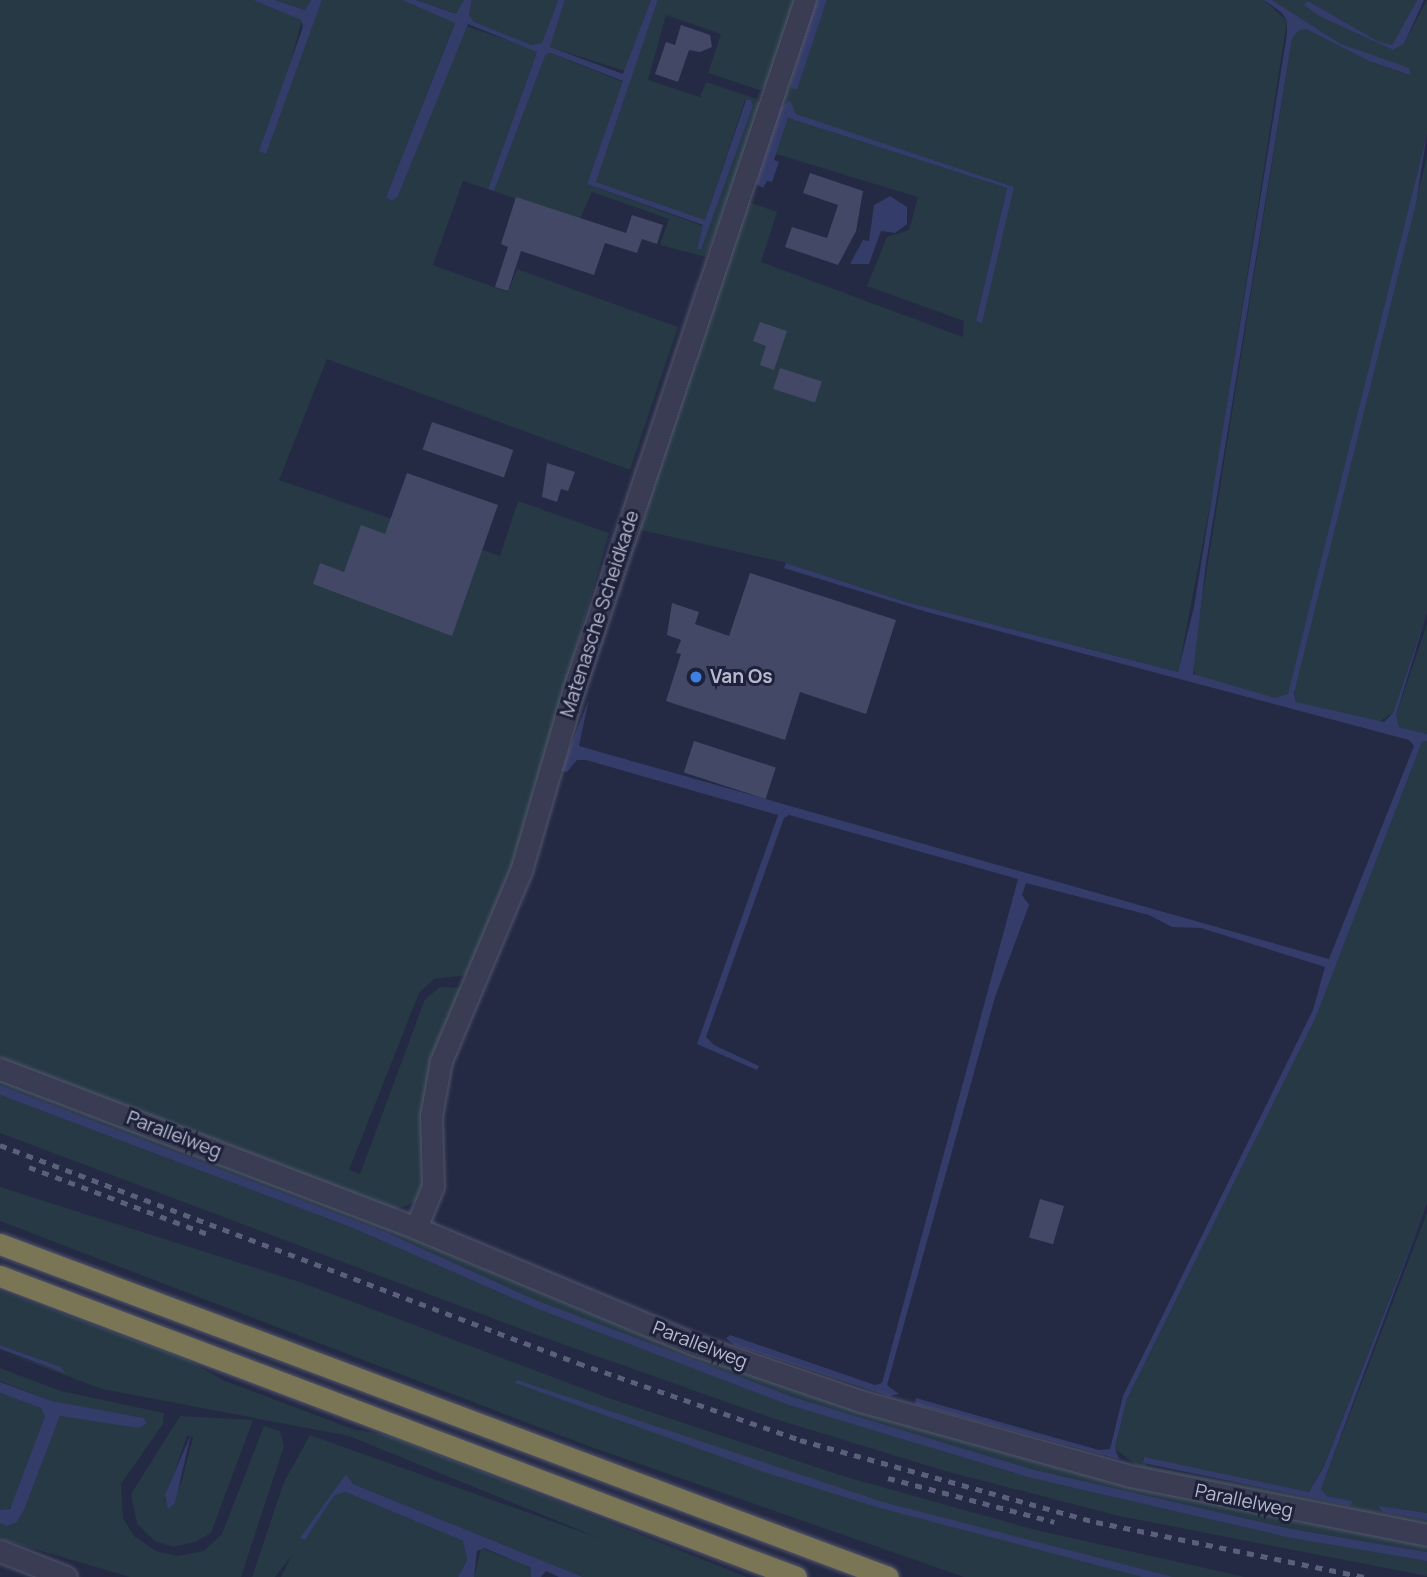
<!DOCTYPE html>
<style>
body{margin:0}
#map{position:relative;width:1427px;height:1577px;overflow:hidden;background:#242944;font-family:Manrope,sans-serif}
div>[style]{position:absolute}
.green>*{inset:0;background:#263945}
.water>*{inset:0;background:#343c6a}
.building>*{inset:0;background:#434866;transform-origin:0 0}
.roads{filter:drop-shadow(0 0 2px #54576d) drop-shadow(0 0 2px #54576d)}
.minor>*{height:21px;margin:-10.5px;padding:0 10.5px;transform-origin:10.5px;border-radius:10.5px;background:#393c53}
.highway>*{height:21px;margin:-10.5px;padding:0 10.5px;transform-origin:10.5px;border-radius:10.5px;background:#7a7555}
.rail>*{height:5px;margin-top:-2.5px;transform-origin:0;background:repeating-linear-gradient(90deg,#5a5f7a 0 7px,transparent 0 14px)}
.dots>*{width:19px;height:19px;translate:-50% -50%;box-sizing:border-box;border:4px solid #1d2139;border-radius:50%}
span{translate:-50% -50%;white-space:nowrap;text-align:center;line-height:1.15;-webkit-text-stroke:6px #1d2139;paint-order:stroke}
.street-label{font-size:19px;color:#b6b8cd}
.poi-label{font-size:19px;color:#b6b8cd;font-weight:700}
.left{translate:0 -50%;text-align:left}
</style>
<div id="map">
<div class="green">
<i style="clip-path:polygon(0 0,253px 0,302px 20px,266px 153px,322px 0,402px 0,450px 17px,455px 22px,386px 197px,398px 196px,466px 26px,534px 49px,537px 52px,488px 189px,463px 181px,433px 265px,508px 292px,517px 269px,678px 327px,630px 470px,327px 359px,279px 480px,500px 556px,518px 501px,609px 533px,515px 863px,467px 975px,434px 979px,419px 993px,349px 1170px,360px 1174px,425px 999px,440px 987px,461px 988px,427px 1175px,420px 1198px,407px 1206px,390px 1209px,0 1060px)"></i>
<i style="clip-path:polygon(275px 0,311px 0,305px 10px)"></i>
<i style="clip-path:polygon(416px 0,464px 0,457px 14px)"></i>
<i style="clip-path:polygon(472px 0,558px 0,542px 44px,532px 45px,474px 22px,469px 15px)"></i>
<i style="clip-path:polygon(565px 0,651px 0,628px 72px,550px 47px)"></i>
<i style="clip-path:polygon(658px 0,798px 0,769px 86px,760px 90px,708px 73px,721px 34px,666px 15px,648px 80px,700px 97px,706px 82px,757px 99px,762px 107px,706px 257px,660px 245px,669px 219px,592px 192px,579px 221px,494px 191px,546px 54px,551px 53px,623px 82px,587px 184px,703px 226px,697px 249px,701px 250px,753px 106px,751px 100px,745px 100px,705px 220px,596px 182px)"></i>
<i style="clip-path:polygon(811px 0,816px 0,791px 82px,797px 90px,827px 0,1264px 0,1287px 21px,1216px 475px,1178px 672px,906px 602px,783px 562px,632px 528px,742px 200px,777px 212px,761px 262px,963px 337px,964px 321px,867px 286px,887px 237px,909px 230px,918px 197px,776px 154px,788px 118px,1007px 188px,976px 321px,1014px 187px,795px 114px,789px 100px,781px 107px,768px 151px,760px 148px)"></i>
<i style="clip-path:polygon(1272px 0,1417px 0,1392px 45px,1379px 43px,1308px 1px,1321px 17px,1393px 50px,1404px 44px,1427px 0,1427px 134px,1295px 673px,1288px 694px,1275px 698px,1196px 678px,1192px 661px,1292px 39px,1298px 31px,1306px 29px,1369px 61px,1409px 75px,1341px 44px)"></i>
<i style="clip-path:polygon(1427px 156px,1427px 613px,1393px 713px,1377px 723px,1296px 702px,1294px 688px)"></i>
<i style="clip-path:polygon(1427px 624px,1427px 734px,1399px 727px,1396px 715px)"></i>
<i style="clip-path:polygon(1427px 741px,1427px 1204px,1324px 1465px,1309px 1492px,1142px 1458px,1148px 1466px,1351px 1505px,1351px 1501px,1327px 1496px,1321px 1489px,1427px 1213px,1427px 1527px,1145px 1472px,1115px 1449px,1127px 1399px,1316px 1017px,1422px 742px)"></i>
<i style="clip-path:polygon(0 1076px,859px 1409px,1128px 1484px,1296px 1521px,1427px 1543px,1427px 1552px,1292px 1529px,1031px 1469px,793px 1397px,676px 1356px,538px 1301px,388px 1233px,0 1085px)"></i>
<i style="clip-path:polygon(0 1095px,353px 1228px,535px 1308px,790px 1405px,1031px 1478px,1291px 1538px,1427px 1561px,1427px 1576px,1119px 1516px,945px 1471px,772px 1418px,537px 1335px,0 1133px)"></i>
<i style="clip-path:polygon(0 1187px,300px 1282px,606px 1397px,846px 1477px,1036px 1530px,1245px 1577px,964px 1577px,588px 1446px,0 1221px)"></i>
<i style="clip-path:polygon(0 1291px,184px 1358px,223px 1380px,353px 1429px,392px 1436px,747px 1577px,583px 1577px,353px 1484px,346px 1474px,305px 1540px,334px 1496px,345px 1492px,463px 1541px,467px 1560px,458px 1577px,281px 1577px,292px 1555px,275px 1577px,252px 1577px,284px 1482px,310px 1435px,599px 1538px,349px 1436px,102px 1389px,0 1351px,55px 1369px,61px 1367px,0 1345px)"></i>
<i style="clip-path:polygon(0 1368px,61px 1391px,164px 1413px,163px 1424px,121px 1484px,123px 1518px,134px 1536px,156px 1551px,178px 1556px,204px 1551px,222px 1534px,264px 1426px,280px 1431px,284px 1446px,241px 1577px,130px 1577px,0 1539px,0 1523px,17px 1522px,24px 1510px,60px 1416px,128px 1425px,147px 1422px,52px 1401px,0 1381px)"></i>
<i style="clip-path:polygon(0 1393px,41px 1408px,45px 1416px,12px 1505px,5px 1512px,0 1510px)"></i>
<i style="clip-path:polygon(evenodd,180px 1416px,253px 1420px,211px 1533px,195px 1542px,173px 1547px,155px 1541px,137px 1524px,131px 1494px,180px 1416px,187px 1436px,193px 1437px,181px 1484px,164px 1502px,187px 1436px)"></i>
<i style="clip-path:polygon(481px 1548px,529px 1566px,531px 1577px,474px 1577px)"></i>
</div>
<div class="water">
<i style="clip-path:polygon(253px 0,275px 0,305px 10px,311px 0,322px 0,266px 154px,259px 151px,303px 27px,301px 20px)"></i>
<i style="clip-path:polygon(402px 0,416px 0,456px 14px,464px 0,472px 0,469px 15px,474px 22px,532px 45px,542px 43px,558px 0,565px 0,550px 47px,623px 74px,651px 0,658px 0,596px 182px,705px 220px,746px 100px,751px 100px,753px 106px,701px 250px,697px 249px,703px 225px,587px 184px,623px 81px,551px 53px,546px 54px,494px 191px,488px 189px,537px 52px,468px 24px,398px 196px,392px 201px,386px 197px,455px 23px)"></i>
<i style="clip-path:polygon(816px 0,827px 0,797px 90px,791px 88px,791px 82px)"></i>
<i style="clip-path:polygon(1264px 0,1272px 0,1341px 44px,1409px 68px,1410px 75px,1369px 61px,1306px 29px,1298px 31px,1292px 39px,1206px 563px,1193px 674px,1275px 698px,1288px 694px,1427px 134px,1416px 203px,1294px 693px,1296px 702px,1384px 722px,1393px 713px,1427px 613px,1396px 715px,1399px 727px,1427px 734px,1427px 741px,1422px 742px,1316px 1017px,1127px 1399px,1115px 1448px,1119px 1459px,915px 1404px,916px 1398px,1099px 1450px,1110px 1449px,1123px 1396px,1313px 1010px,1325px 967px,1201px 928px,1172px 927px,1149px 915px,1026px 883px,1022px 895px,1029px 905px,995px 997px,887px 1385px,899px 1394px,889px 1396px,734px 1345px,726px 1338px,730px 1335px,875px 1385px,882px 1383px,1018px 879px,789px 815px,784px 818px,706px 1037px,714px 1045px,759px 1066px,757px 1070px,697px 1044px,778px 815px,586px 760px,577px 760px,567px 772px,561px 771px,589px 699px,579px 746px,1329px 959px,1414px 746px,1409px 740px,927px 612px,784px 568px,786px 563px,906px 602px,1178px 672px,1194px 607px,1287px 34px,1287px 21px,1282px 13px)"></i>
<i style="clip-path:polygon(1417px 0,1424px 0,1404px 44px,1393px 50px,1321px 17px,1304px 5px,1308px 1px,1379px 42px,1392px 45px)"></i>
<i style="clip-path:polygon(790px 100px,796px 114px,1014px 187px,982px 323px,976px 321px,1007px 188px,788px 118px,774px 160px,779px 162px,772px 182px,767px 181px,763px 188px,756px 184px,781px 107px)"></i>
<i style="clip-path:polygon(890px 196px,907px 207px,907px 224px,895px 233px,881px 231px,869px 264px,850px 264px,863px 240px,869px 241px,874px 205px)"></i>
<i style="clip-path:polygon(0 1085px,388px 1233px,538px 1301px,793px 1397px,1031px 1469px,1292px 1529px,1427px 1552px,1427px 1561px,1291px 1538px,1031px 1478px,789px 1405px,535px 1308px,353px 1228px,0 1095px)"></i>
<i style="clip-path:polygon(1427px 1204px,1321px 1489px,1327px 1496px,1352px 1501px,1351px 1506px,1143px 1463px,1144px 1457px,1309px 1492px,1324px 1466px)"></i>
<i style="clip-path:polygon(0 1345px,61px 1367px,65px 1373px,0 1349px)"></i>
<i style="clip-path:polygon(517px 1380px,883px 1502px,1173px 1577px,1142px 1577px,880px 1508px,764px 1472px,515px 1383px)"></i>
<i style="clip-path:polygon(0 1382px,52px 1401px,143px 1418px,147px 1423px,139px 1428px,60px 1416px,24px 1510px,17px 1522px,7px 1526px,0 1523px,0 1510px,10px 1509px,45px 1416px,41px 1408px,0 1393px)"></i>
<i style="clip-path:polygon(191px 1434px,175px 1503px,168px 1509px,165px 1495px)"></i>
<i style="clip-path:polygon(346px 1474px,353px 1484px,583px 1577px,559px 1577px,546px 1571px,541px 1577px,531px 1577px,530px 1567px,484px 1548px,477px 1551px,474px 1577px,458px 1577px,467px 1560px,463px 1541px,345px 1492px,334px 1496px,305px 1540px,300px 1538px)"></i>
<i style="clip-path:polygon(1378px 1506px,1427px 1513px,1427px 1520px,1383px 1512px)"></i>
</div>
<div class="building">
<i style="clip-path:polygon(681px 25px,710px 35px,712px 47px,700px 52px,689px 50px,678px 82px,655px 74px,666px 42px,675px 45px)"></i>
<i style="clip-path:polygon(810px 173px,863px 191px,856px 231px,838px 265px,785px 247px,792px 227px,827px 238px,838px 205px,803px 193px)"></i>
<i style="clip-path:polygon(516px 197px,626px 233px,632px 215px,663px 225px,657px 244px,642px 239px,637px 253px,605px 243px,594px 275px,521px 251px,508px 291px,495px 287px,508px 247px,501px 244px)"></i>
<i style="clip-path:polygon(760px 322px,787px 331px,774px 370px,760px 365px,766px 346px,753px 341px)"></i>
<i style="left:780px;top:368px;width:44px;height:22px;rotate:18deg"></i>
<i style="left:432px;top:422px;width:86px;height:29px;rotate:19deg"></i>
<i style="clip-path:polygon(547px 463px,575px 472px,568px 491px,561px 489px,557px 502px,542px 497px)"></i>
<i style="clip-path:polygon(407px 473px,498px 505px,452px 636px,313px 584px,320px 563px,344px 572px,361px 525px,385px 534px)"></i>
<i style="clip-path:polygon(750px 573px,896px 620px,866px 714px,800px 692px,785px 740px,666px 701px,681px 654px,676px 653px,681px 640px,667px 635px,672px 603px,699px 612px,695px 624px,729px 636px)"></i>
<i style="left:694px;top:741px;width:86px;height:33px;rotate:18deg"></i>
<i style="left:1040px;top:1199px;width:25px;height:40px;rotate:16deg"></i>
</div>
<div class="roads">
<div class="minor">
<i style="left:0;top:1069px;width:445px;rotate:20.9deg"></i>
<i style="left:416px;top:1228px;width:300px;rotate:22.7deg"></i>
<i style="left:693px;top:1344px;width:176px;rotate:18.8deg"></i>
<i style="left:860px;top:1401px;width:280px;rotate:15.5deg"></i>
<i style="left:1130px;top:1476px;width:303px;rotate:11.2deg"></i>
<i style="left:416px;top:1228px;width:45px;rotate:-68deg"></i>
<i style="left:433px;top:1186px;width:70px;rotate:-91.6deg"></i>
<i style="left:431px;top:1116px;width:56px;rotate:-79.7deg"></i>
<i style="left:441px;top:1061px;width:206px;rotate:-67.2deg"></i>
<i style="left:521px;top:871px;width:186px;rotate:-73.8deg"></i>
<i style="left:573px;top:692px;width:730px;rotate:-71.47deg"></i>
<i style="left:0;top:1551px;width:71px;rotate:21.5deg"></i>
</div>
<div class="highway">
<i style="left:0;top:1244px;width:948px;rotate:20.56deg"></i>
<i style="left:0;top:1276px;width:851px;rotate:20.71deg"></i>
</div>
</div>
<div class="rail">
<i style="left:0;top:1145px;width:618px;rotate:20.66deg"></i>
<i style="left:578px;top:1363px;width:235px;rotate:19.1deg"></i>
<i style="left:800px;top:1440px;width:307px;rotate:15.5deg"></i>
<i style="left:1096px;top:1522px;width:275px;rotate:11.6deg"></i>
<i style="left:29px;top:1167px;width:193px;rotate:20.6deg"></i>
<i style="left:888px;top:1478px;width:172px;rotate:14.8deg"></i>
</div>
<div class="dots">
<i style="left:696px;top:677px;background:#3f7fe0"></i>
</div>
<div class="street-label">
<span style="left:600px;top:614px;rotate:-72deg">Matenasche Scheidkade</span>
<span style="left:174px;top:1135px;rotate:21deg">Parallelweg</span>
<span style="left:700px;top:1345px;rotate:21deg">Parallelweg</span>
<span style="left:1244px;top:1501px;rotate:12deg">Parallelweg</span>
</div>
<div class="poi-label">
<span class="left" style="left:710px;top:677px">Van Os</span>
</div>
</div>
